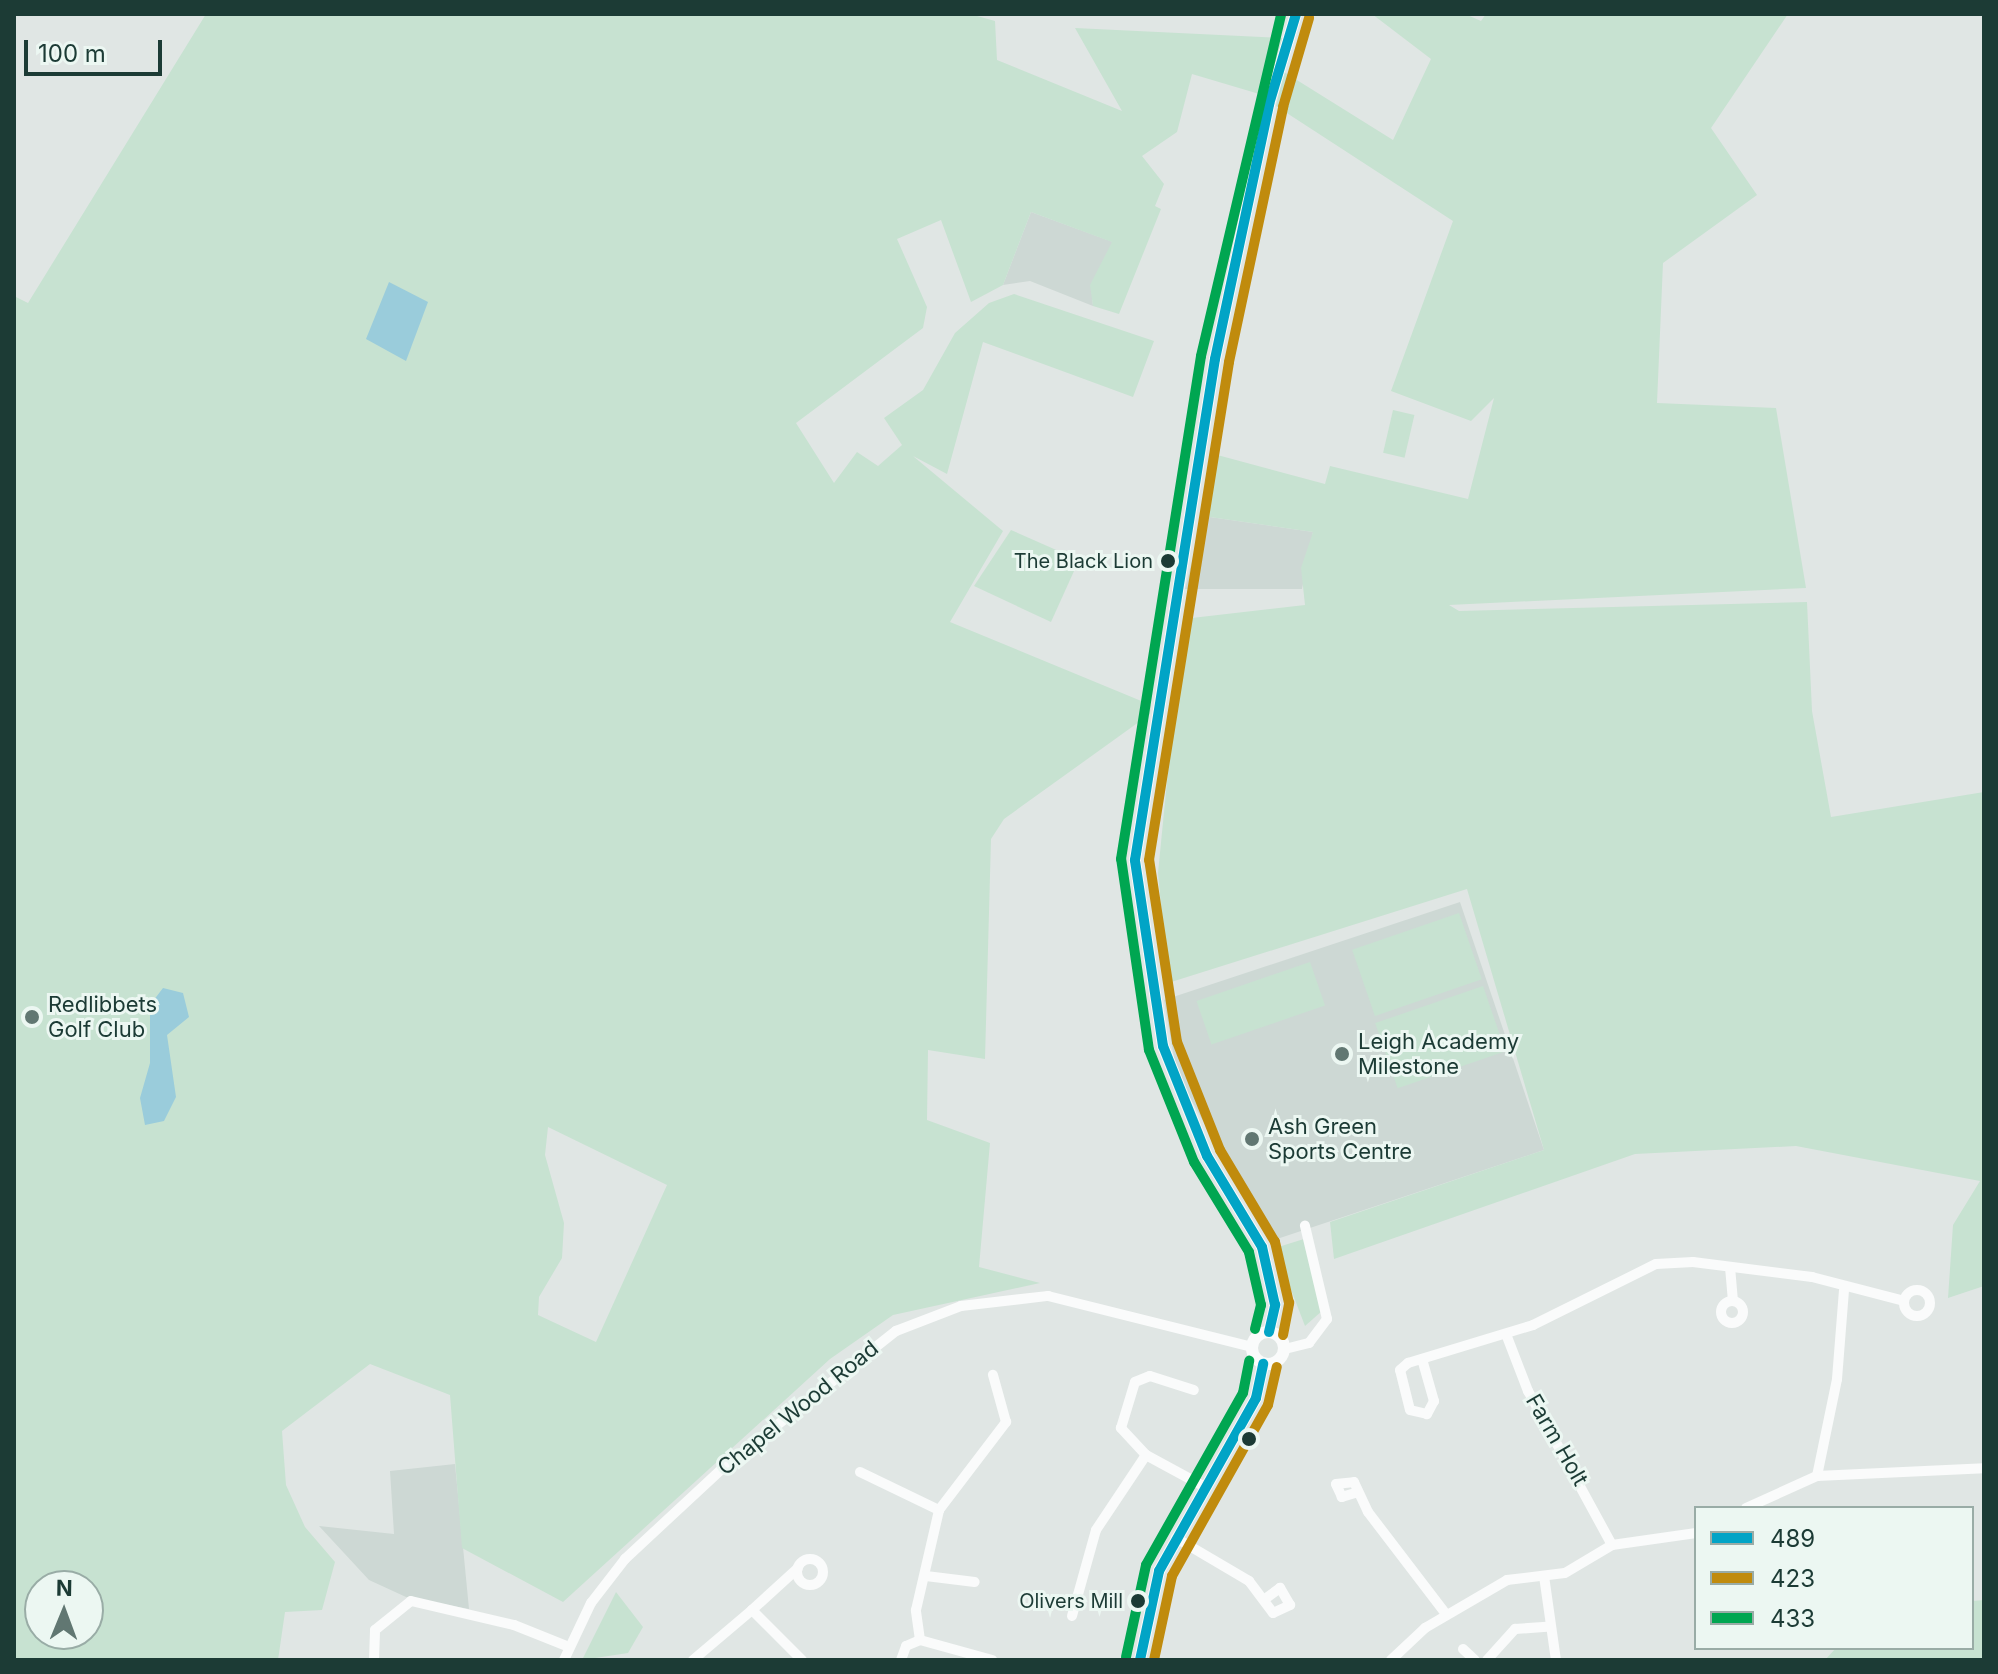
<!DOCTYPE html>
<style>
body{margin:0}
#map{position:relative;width:1998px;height:1674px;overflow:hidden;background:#e0e6e4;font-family:Inter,sans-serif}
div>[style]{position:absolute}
.built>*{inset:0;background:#cdd8d4}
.green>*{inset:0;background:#c7e2d1;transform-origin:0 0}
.water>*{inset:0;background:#9accdb}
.minor>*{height:10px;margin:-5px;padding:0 5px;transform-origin:5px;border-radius:5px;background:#fafbfb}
.minor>.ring{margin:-5px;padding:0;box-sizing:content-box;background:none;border:10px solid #fafbfb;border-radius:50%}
.tertiary>*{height:12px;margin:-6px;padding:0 6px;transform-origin:6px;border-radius:6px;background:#fafbfb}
.tertiary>.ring{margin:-6px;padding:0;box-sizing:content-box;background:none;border:12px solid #fafbfb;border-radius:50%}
.bus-1>*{height:10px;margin:-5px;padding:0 5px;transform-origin:5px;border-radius:5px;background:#01a4c6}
.bus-2>*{height:10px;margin:-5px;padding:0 5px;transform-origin:5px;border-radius:5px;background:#c08b0d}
.bus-3>*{height:10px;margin:-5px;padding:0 5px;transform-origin:5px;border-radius:5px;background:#00a651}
.dots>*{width:22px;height:22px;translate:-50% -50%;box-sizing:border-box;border:4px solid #ecf7f2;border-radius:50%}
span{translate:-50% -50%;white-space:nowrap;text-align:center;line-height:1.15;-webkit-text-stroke:6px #ecf7f2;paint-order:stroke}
.bus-label{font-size:20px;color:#1c3b35}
.right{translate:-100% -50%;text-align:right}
.poi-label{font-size:22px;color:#1c3b35}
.left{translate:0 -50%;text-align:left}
.street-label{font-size:22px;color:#1c3b35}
.frame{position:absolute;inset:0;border:16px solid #1c3b35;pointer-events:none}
.legend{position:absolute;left:1694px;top:1506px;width:280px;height:144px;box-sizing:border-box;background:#ecf7f2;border:2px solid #99aca6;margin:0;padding:10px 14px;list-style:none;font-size:24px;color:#1c3b35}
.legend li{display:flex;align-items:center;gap:16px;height:40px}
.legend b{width:40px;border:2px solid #99aca6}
.north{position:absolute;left:24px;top:1570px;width:80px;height:80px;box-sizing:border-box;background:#ecf7f2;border:2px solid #99aca6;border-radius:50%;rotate:1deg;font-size:22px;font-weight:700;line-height:32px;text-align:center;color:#1c3b35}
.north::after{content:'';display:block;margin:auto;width:28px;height:36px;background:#617772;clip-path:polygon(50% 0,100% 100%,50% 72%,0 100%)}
.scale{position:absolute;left:24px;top:40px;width:138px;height:36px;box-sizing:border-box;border:4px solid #1c3b35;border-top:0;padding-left:10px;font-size:24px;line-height:28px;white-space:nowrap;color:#1c3b35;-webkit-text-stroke:6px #ecf7f2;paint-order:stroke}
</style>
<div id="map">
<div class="built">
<i style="clip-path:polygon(1031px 212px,1113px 242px,1091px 285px,1093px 306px,1030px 281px,1003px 285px)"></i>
<i style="clip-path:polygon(1203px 516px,1313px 532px,1302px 589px,1185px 589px)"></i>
<i style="clip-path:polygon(1460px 902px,1544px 1150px,1271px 1241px,1177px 1075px,1164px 1000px)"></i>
<i style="clip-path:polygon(455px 1464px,469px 1609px,406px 1597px,369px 1580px,319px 1526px,394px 1534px,390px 1471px)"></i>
</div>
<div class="green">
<i style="clip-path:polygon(evenodd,206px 14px,970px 14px,995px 21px,997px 60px,1122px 111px,1075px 28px,1283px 38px,1266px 96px,1192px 74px,1177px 132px,1142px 156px,1164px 184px,1155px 206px,1161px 209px,1119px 314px,1093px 306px,1090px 285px,1112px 242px,1031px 212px,1003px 285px,971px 302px,941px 220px,897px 239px,927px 307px,923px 328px,796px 423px,834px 483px,857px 452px,878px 466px,902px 445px,884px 418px,923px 390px,955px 333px,989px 303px,1014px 294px,1154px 341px,1133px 397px,983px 342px,947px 474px,913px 456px,1003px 531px,950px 622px,1151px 705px,1150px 714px,1004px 819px,991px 839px,985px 1059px,928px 1050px,927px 1120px,990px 1143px,979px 1267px,1040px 1283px,893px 1315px,830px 1359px,563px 1602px,462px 1548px,450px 1395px,370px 1364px,282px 1431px,286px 1485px,305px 1527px,335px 1562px,322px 1610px,285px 1612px,278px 1660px,14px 1660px,14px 296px,28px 303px,206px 14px,548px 1127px,667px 1185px,596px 1342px,538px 1315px,539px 1297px,562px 1258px,564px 1223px,545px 1155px,548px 1127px,206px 14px,40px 1586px,88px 1586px,88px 1634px,40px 1634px,40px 1586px)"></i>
<i style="clip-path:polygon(1372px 14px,1465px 14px,1481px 21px,1486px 14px,1788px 14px,1711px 128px,1757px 195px,1663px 263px,1657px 403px,1776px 408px,1806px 588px,1449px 605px,1459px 611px,1807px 602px,1812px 711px,1831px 817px,1984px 792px,1984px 1286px,1948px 1298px,1953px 1225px,1980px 1181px,1796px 1146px,1635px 1154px,1334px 1259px,1330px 1222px,1544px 1150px,1467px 889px,1168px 983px,1158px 873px,1183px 619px,1305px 605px,1301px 568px,1313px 532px,1203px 516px,1210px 453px,1325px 484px,1330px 466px,1468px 499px,1494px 398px,1471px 421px,1391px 391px,1453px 221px,1276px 106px,1284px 72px,1393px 140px,1431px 59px)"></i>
<i style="left:1393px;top:410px;width:22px;height:44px;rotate:13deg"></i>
<i style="clip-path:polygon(1011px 530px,1079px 560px,1051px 622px,974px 586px)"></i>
<i style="left:1459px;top:913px;width:70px;height:113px;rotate:71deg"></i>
<i style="left:1310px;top:962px;width:46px;height:120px;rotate:71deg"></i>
<i style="left:1483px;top:986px;width:69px;height:114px;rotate:71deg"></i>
<i style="clip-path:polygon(1304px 1239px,1322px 1311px,1305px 1326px,1275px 1248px)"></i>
<i style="clip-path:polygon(616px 1592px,643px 1627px,628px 1653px,582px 1660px)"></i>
<i style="clip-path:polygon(1984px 1600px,1984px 1660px,1825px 1660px,1836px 1648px,1972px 1648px,1972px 1601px)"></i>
</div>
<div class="water">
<i style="clip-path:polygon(389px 282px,428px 302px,406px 361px,366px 339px)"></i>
<i style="clip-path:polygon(163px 988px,183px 993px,189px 1017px,167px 1035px,176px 1097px,164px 1121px,145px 1125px,140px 1098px,150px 1063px,150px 1005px)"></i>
</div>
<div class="minor">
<i style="left:1730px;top:1267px;width:34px;rotate:85deg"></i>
<i class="ring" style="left:1904px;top:1290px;width:16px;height:16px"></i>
<i class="ring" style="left:1721px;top:1301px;width:12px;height:12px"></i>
<i style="left:1506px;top:1334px;width:61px;rotate:68.9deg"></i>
<i style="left:1528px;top:1391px;width:175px;rotate:61.4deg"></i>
<i style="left:1285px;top:1349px;width:25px;rotate:-14deg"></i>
<i style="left:1309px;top:1343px;width:30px;rotate:-53deg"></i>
<i style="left:1327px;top:1319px;width:96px;rotate:-103.3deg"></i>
<i style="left:1422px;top:1359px;width:44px;rotate:74.1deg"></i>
<i style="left:1434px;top:1401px;width:15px;rotate:118deg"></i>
<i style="left:1427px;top:1414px;width:17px;rotate:-167deg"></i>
<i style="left:1410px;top:1410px;width:41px;rotate:-104deg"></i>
<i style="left:1400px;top:1370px;width:11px;rotate:-41deg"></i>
<i style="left:1408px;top:1363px;width:131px;rotate:-16.9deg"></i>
<i style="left:1533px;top:1325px;width:137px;rotate:-26.4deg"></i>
<i style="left:1656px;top:1264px;width:37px;rotate:-3deg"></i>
<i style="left:1693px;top:1262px;width:120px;rotate:7.2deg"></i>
<i style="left:1812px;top:1277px;width:95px;rotate:14.6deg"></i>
<i style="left:1146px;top:1455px;width:37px;rotate:-133deg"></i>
<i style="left:1121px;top:1428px;width:48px;rotate:-73.1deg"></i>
<i style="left:1135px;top:1382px;width:16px;rotate:-22deg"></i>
<i style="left:1150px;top:1376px;width:46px;rotate:17.7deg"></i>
<i style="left:860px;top:1472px;width:88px;rotate:25.7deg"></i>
<i style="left:1817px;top:1476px;width:99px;rotate:-78.3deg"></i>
<i style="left:1837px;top:1379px;width:89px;rotate:-85.5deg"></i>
<i style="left:1355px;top:1493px;width:14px;rotate:163deg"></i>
<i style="left:1342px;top:1497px;width:14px;rotate:-115deg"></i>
<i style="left:1336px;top:1484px;width:18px;rotate:-6deg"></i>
<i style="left:1354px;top:1482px;width:33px;rotate:65deg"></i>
<i style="left:1368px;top:1512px;width:128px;rotate:52.6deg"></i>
<i style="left:1746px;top:1508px;width:78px;rotate:-24.3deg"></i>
<i style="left:1817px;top:1476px;width:167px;rotate:-2.7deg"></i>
<i style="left:1176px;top:1538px;width:85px;rotate:30.5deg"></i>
<i style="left:1249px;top:1581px;width:40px;rotate:53deg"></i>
<i style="left:1273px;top:1613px;width:19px;rotate:-25deg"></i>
<i style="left:1290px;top:1605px;width:20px;rotate:-120deg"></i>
<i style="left:1280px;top:1588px;width:17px;rotate:144deg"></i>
<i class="ring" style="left:797px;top:1559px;width:16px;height:16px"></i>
<i style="left:926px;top:1576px;width:49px;rotate:7deg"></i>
<i style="left:1544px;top:1576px;width:85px;rotate:81.9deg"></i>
<i style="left:752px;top:1610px;width:62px;rotate:-42.4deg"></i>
<i style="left:1072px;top:1616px;width:89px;rotate:-74.4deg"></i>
<i style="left:1096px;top:1530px;width:90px;rotate:-56.3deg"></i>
<i style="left:1146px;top:1455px;width:65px;rotate:28.5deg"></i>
<i style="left:920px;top:1640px;width:30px;rotate:-98deg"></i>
<i style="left:916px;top:1610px;width:103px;rotate:-77deg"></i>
<i style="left:939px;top:1510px;width:111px;rotate:-52.7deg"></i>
<i style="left:1006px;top:1422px;width:49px;rotate:-105.5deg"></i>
<i style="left:920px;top:1640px;width:75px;rotate:15.5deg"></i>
<i style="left:1463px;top:1649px;width:16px;rotate:43deg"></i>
<i style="left:374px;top:1660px;width:30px;rotate:-88deg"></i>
<i style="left:375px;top:1630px;width:46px;rotate:-38.9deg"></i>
<i style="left:411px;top:1601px;width:106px;rotate:13.1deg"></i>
<i style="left:514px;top:1625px;width:59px;rotate:21.8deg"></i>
<i style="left:564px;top:1660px;width:63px;rotate:-64.7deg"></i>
<i style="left:591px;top:1603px;width:56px;rotate:-52.3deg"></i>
<i style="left:625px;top:1559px;width:134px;rotate:-42.9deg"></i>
<i style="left:723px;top:1468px;width:221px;rotate:-38.4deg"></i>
<i style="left:896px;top:1331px;width:70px;rotate:-21deg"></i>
<i style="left:961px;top:1306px;width:88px;rotate:-6.6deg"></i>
<i style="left:1048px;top:1296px;width:210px;rotate:14deg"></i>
<i style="left:693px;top:1660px;width:77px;rotate:-40.3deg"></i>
<i style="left:752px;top:1610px;width:71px;rotate:45deg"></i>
<i style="left:901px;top:1660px;width:15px;rotate:-70deg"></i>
<i style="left:906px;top:1646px;width:15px;rotate:-23deg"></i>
<i style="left:1391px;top:1660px;width:47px;rotate:-43.3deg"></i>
<i style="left:1425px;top:1628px;width:95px;rotate:-30.3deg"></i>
<i style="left:1507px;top:1580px;width:58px;rotate:-6.9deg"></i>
<i style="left:1565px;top:1573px;width:55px;rotate:-30.8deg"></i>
<i style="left:1612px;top:1545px;width:85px;rotate:-8.1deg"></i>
<i style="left:1487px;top:1660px;width:42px;rotate:-47.9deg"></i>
<i style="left:1515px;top:1629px;width:32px;rotate:-4deg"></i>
</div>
<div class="tertiary">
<i class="ring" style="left:1252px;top:1332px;width:20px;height:20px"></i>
<i style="left:1269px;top:1332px;width:28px;rotate:-77deg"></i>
<i style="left:1275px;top:1305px;width:59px;rotate:-102.6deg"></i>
<i style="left:1262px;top:1247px;width:106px;rotate:-121.1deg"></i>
<i style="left:1207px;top:1156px;width:118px;rotate:-111.8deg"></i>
<i style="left:1163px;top:1046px;width:188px;rotate:-98.6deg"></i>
<i style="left:1135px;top:860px;width:507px;rotate:-80.93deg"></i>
<i style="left:1215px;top:359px;width:261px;rotate:-78deg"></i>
<i style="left:1269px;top:104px;width:94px;rotate:-73.3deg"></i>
<i style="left:1140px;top:1660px;width:91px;rotate:-77.9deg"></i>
<i style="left:1159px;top:1571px;width:198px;rotate:-60.7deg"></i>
<i style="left:1256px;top:1398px;width:35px;rotate:-78deg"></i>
</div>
<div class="bus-1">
<i style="left:1269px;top:1332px;width:28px;rotate:-77deg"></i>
<i style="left:1275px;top:1305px;width:59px;rotate:-102.6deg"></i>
<i style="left:1262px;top:1247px;width:106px;rotate:-121.1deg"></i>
<i style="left:1207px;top:1156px;width:118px;rotate:-111.8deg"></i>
<i style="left:1163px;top:1046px;width:188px;rotate:-98.6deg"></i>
<i style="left:1135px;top:860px;width:507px;rotate:-80.93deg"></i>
<i style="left:1215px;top:359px;width:261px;rotate:-78deg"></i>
<i style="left:1269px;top:104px;width:94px;rotate:-73.3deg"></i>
<i style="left:1140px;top:1660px;width:91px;rotate:-77.9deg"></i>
<i style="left:1159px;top:1571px;width:198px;rotate:-60.7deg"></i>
<i style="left:1256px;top:1398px;width:35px;rotate:-78deg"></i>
</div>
<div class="bus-2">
<i style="left:1283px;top:1335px;width:33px;rotate:-79deg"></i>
<i style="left:1289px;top:1303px;width:63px;rotate:-102.9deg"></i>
<i style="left:1275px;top:1242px;width:107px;rotate:-120.9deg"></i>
<i style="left:1220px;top:1150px;width:116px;rotate:-111.7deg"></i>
<i style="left:1177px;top:1042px;width:184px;rotate:-98.7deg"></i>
<i style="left:1149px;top:860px;width:504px;rotate:-80.87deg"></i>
<i style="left:1229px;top:362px;width:261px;rotate:-78deg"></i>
<i style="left:1283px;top:107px;width:93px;rotate:-73.7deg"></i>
<i style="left:1154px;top:1660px;width:86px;rotate:-77.9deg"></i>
<i style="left:1172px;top:1576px;width:196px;rotate:-60.7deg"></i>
<i style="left:1268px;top:1405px;width:39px;rotate:-77deg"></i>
</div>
<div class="bus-3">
<i style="left:1255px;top:1329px;width:25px;rotate:-76deg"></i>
<i style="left:1261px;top:1305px;width:54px;rotate:-102.8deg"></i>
<i style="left:1249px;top:1252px;width:105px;rotate:-121.4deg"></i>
<i style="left:1194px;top:1162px;width:121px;rotate:-111.9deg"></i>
<i style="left:1149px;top:1050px;width:193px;rotate:-98.3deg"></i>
<i style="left:1121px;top:859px;width:509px;rotate:-80.96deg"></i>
<i style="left:1201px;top:356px;width:351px;rotate:-76.8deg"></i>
<i style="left:1126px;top:1657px;width:94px;rotate:-77.7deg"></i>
<i style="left:1146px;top:1565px;width:197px;rotate:-60.6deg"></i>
<i style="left:1243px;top:1393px;width:33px;rotate:-79deg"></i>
</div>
<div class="dots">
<i style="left:1168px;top:561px;background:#1c3b35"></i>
<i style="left:32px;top:1017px;background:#617772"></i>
<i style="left:1342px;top:1054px;background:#617772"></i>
<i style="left:1252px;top:1139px;background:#617772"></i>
<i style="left:1249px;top:1439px;background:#1c3b35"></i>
<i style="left:1138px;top:1601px;background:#1c3b35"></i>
</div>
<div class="bus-label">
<span class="right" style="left:1153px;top:561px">The Black Lion</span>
<span class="right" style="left:1123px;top:1601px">Olivers Mill</span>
</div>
<div class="poi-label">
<span class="left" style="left:48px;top:1017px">Redlibbets<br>Golf Club</span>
<span class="left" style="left:1358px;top:1054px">Leigh Academy<br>Milestone</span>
<span class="left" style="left:1268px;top:1139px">Ash Green<br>Sports Centre</span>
</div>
<div class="street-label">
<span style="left:798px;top:1408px;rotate:-39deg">Chapel Wood Road</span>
<span style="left:1557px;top:1440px;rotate:60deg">Farm Holt</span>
</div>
<div class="frame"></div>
<ul class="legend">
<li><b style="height:10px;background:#01a4c6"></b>489</li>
<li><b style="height:10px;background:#c08b0d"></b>423</li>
<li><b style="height:10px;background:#00a651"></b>433</li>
</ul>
<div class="north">N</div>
<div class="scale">100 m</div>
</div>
